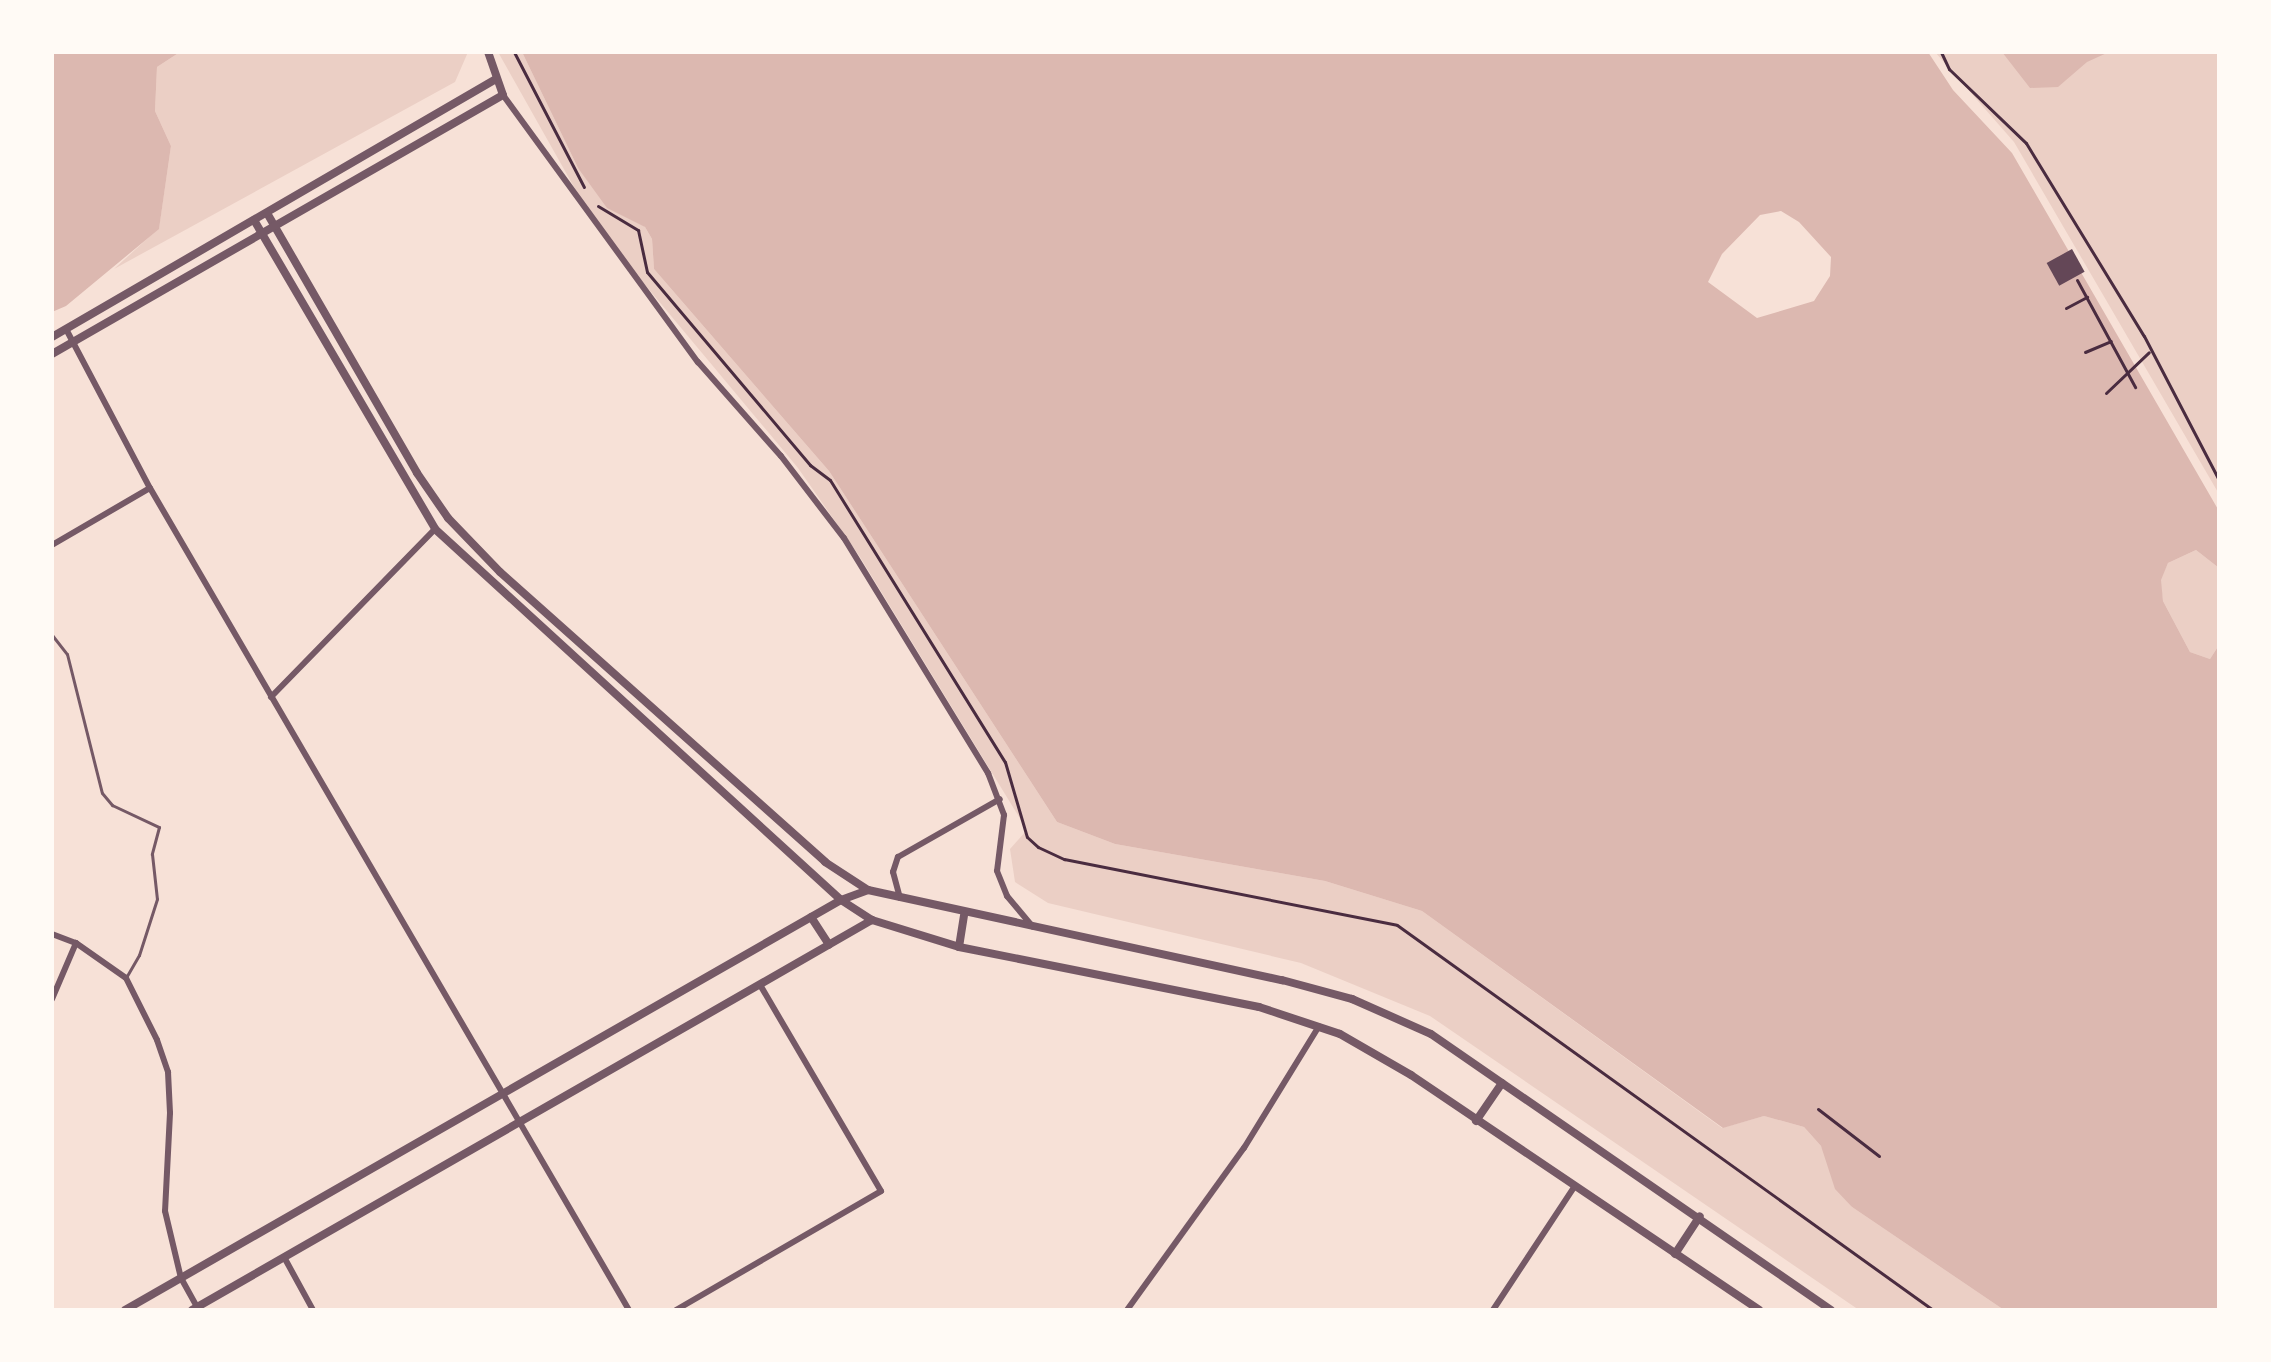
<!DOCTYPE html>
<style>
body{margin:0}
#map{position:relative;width:2271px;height:1362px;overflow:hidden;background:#f7e1d7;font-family:Figtree,sans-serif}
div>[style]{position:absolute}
.green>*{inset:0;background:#ebcfc5}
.water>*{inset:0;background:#dcb8b0}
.building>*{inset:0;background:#644757;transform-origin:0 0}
.path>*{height:3px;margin:-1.5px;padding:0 1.5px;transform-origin:1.5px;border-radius:1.5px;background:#4a2c40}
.service>*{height:3px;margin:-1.5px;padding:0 1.5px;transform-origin:1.5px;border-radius:1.5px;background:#755966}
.minor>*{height:6px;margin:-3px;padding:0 3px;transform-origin:3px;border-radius:3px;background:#755966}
.tertiary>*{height:8px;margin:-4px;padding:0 4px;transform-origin:4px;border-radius:4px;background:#755966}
span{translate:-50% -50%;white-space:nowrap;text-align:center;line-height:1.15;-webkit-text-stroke:8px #fffaf5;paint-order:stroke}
.frame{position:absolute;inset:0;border:54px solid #fffaf5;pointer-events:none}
</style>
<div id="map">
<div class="green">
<i style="clip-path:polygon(180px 52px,468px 52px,455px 82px,114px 269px,159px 228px,171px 146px,155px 111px,157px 67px)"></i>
<i style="clip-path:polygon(498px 52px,522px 52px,578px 168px,645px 227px,652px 239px,654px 269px,829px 471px,1057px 822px,1115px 844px,1325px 881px,1422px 911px,1722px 1128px,1764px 1116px,1804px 1127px,1821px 1146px,1852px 1207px,2004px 1310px,1859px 1310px,1430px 1016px,1301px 963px,1048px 903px,1015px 882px,1010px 849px,1027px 830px,860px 557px,798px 468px,596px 226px)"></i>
<i style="clip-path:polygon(1935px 52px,2219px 52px,2219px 494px,2014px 142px)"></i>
<i style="clip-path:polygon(2196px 550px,2219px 568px,2219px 645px,2210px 659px,2190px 652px,2163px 601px,2160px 580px,2168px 563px)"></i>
</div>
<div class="water">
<i style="clip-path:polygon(52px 52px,180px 52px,157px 67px,155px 111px,171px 146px,159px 229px,66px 306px,52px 312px)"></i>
<i style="clip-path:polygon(evenodd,522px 52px,1928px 52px,1953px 90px,2012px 153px,2219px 511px,2219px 568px,2196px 550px,2168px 563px,2161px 580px,2163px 601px,2190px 652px,2210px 659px,2219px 645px,2219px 1310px,2004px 1310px,1852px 1207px,1835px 1189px,1821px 1146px,1804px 1127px,1764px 1116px,1723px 1128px,1422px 911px,1325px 881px,1115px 844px,1057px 822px,829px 471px,654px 269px,652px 239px,645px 227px,607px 208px,578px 168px,522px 52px,1781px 211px,1799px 222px,1831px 257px,1830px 276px,1814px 301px,1757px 318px,1708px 282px,1722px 254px,1760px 215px,1781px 211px)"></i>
<i style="clip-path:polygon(2002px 52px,2109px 52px,2087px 62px,2058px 87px,2030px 88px)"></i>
</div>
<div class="building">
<i style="left:2072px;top:249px;width:26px;height:29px;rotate:61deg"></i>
</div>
<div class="path">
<i style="left:514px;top:52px;width:152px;rotate:62.6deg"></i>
<i style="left:1941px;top:52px;width:19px;rotate:65deg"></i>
<i style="left:1949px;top:69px;width:107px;rotate:43.9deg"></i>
<i style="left:2026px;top:143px;width:226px;rotate:58.6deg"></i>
<i style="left:2144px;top:336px;width:162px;rotate:62.5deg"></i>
<i style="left:598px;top:206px;width:47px;rotate:31deg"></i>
<i style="left:638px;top:230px;width:43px;rotate:77.9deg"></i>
<i style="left:647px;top:272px;width:253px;rotate:49.8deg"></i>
<i style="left:810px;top:465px;width:25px;rotate:37deg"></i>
<i style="left:830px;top:480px;width:332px;rotate:58.2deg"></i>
<i style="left:1005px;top:762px;width:78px;rotate:73.7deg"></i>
<i style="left:1027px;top:837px;width:15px;rotate:42deg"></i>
<i style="left:1038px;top:847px;width:29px;rotate:25deg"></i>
<i style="left:1064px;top:859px;width:339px;rotate:11.2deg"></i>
<i style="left:1397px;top:925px;width:660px;rotate:35.69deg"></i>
<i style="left:2077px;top:280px;width:122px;rotate:61.5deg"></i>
<i style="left:2066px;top:308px;width:24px;rotate:-28deg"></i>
<i style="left:2085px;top:352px;width:28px;rotate:-23deg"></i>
<i style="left:2106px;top:393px;width:59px;rotate:-43.6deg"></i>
<i style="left:1818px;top:1109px;width:77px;rotate:37.6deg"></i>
</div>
<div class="service">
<i style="left:52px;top:635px;width:24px;rotate:52deg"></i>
<i style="left:67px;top:654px;width:143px;rotate:75.9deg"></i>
<i style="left:102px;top:793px;width:16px;rotate:50deg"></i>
<i style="left:112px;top:805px;width:52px;rotate:25.1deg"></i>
<i style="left:159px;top:827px;width:28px;rotate:105deg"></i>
<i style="left:152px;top:854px;width:45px;rotate:83.7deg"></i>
<i style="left:157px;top:899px;width:59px;rotate:107.8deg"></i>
<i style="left:139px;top:955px;width:24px;rotate:120deg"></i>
</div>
<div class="minor">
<i style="left:503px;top:95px;width:331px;rotate:53.9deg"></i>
<i style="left:698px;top:362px;width:125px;rotate:48.6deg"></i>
<i style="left:781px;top:456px;width:103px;rotate:52.5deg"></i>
<i style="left:844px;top:538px;width:276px;rotate:58.5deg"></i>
<i style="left:988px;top:773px;width:45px;rotate:69.1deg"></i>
<i style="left:1004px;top:815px;width:56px;rotate:97.1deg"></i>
<i style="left:997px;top:871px;width:27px;rotate:68deg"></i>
<i style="left:1007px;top:896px;width:40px;rotate:50deg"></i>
<i style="left:66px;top:329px;width:180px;rotate:62.2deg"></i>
<i style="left:150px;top:488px;width:951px;rotate:59.77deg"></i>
<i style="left:52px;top:545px;width:113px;rotate:-30.2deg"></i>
<i style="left:271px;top:697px;width:235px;rotate:-45.7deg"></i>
<i style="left:900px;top:898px;width:27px;rotate:-105deg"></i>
<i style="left:893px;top:872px;width:16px;rotate:-72deg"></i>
<i style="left:898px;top:857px;width:117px;rotate:-29.6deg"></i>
<i style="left:52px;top:934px;width:26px;rotate:21deg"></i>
<i style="left:76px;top:943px;width:61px;rotate:35deg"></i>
<i style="left:126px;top:978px;width:69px;rotate:63.4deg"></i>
<i style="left:157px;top:1040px;width:34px;rotate:71deg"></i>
<i style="left:168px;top:1072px;width:41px;rotate:87.2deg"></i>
<i style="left:170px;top:1113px;width:98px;rotate:92.9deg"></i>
<i style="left:165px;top:1211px;width:69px;rotate:76.6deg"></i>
<i style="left:181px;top:1278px;width:33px;rotate:61deg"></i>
<i style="left:52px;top:999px;width:61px;rotate:-66.8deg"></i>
<i style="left:284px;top:1257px;width:60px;rotate:61.3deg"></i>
<i style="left:676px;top:1310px;width:237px;rotate:-30.1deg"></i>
<i style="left:881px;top:1191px;width:239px;rotate:-120.4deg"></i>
<i style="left:1127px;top:1310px;width:200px;rotate:-54.2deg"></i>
<i style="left:1244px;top:1148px;width:143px;rotate:-58.4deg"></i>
<i style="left:1493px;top:1310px;width:147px;rotate:-56.6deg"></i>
</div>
<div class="tertiary">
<i style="left:267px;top:213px;width:300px;rotate:60deg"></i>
<i style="left:417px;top:473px;width:55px;rotate:55.4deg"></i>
<i style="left:448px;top:518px;width:75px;rotate:46.1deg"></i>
<i style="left:500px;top:572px;width:436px;rotate:41.7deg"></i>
<i style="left:825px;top:862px;width:51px;rotate:33.1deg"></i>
<i style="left:868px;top:890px;width:424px;rotate:12.3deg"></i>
<i style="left:1282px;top:980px;width:73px;rotate:15.2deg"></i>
<i style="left:1352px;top:999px;width:86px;rotate:23.9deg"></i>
<i style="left:1431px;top:1034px;width:486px;rotate:34.6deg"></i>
<i style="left:254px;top:220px;width:358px;rotate:59.6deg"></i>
<i style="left:435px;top:529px;width:550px;rotate:42.42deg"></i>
<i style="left:841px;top:900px;width:37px;rotate:33deg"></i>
<i style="left:872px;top:920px;width:91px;rotate:17.2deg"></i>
<i style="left:959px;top:947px;width:306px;rotate:11.3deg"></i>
<i style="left:1259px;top:1007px;width:85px;rotate:18.4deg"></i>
<i style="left:1340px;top:1034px;width:82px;rotate:30deg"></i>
<i style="left:1411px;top:1075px;width:420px;rotate:34deg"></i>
<i style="left:52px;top:337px;width:514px;rotate:-30.16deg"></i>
<i style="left:52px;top:354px;width:520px;rotate:-29.87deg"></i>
<i style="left:503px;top:95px;width:46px;rotate:-109.2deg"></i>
<i style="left:811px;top:917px;width:33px;rotate:57deg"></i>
<i style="left:959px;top:947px;width:32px;rotate:-81deg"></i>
<i style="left:1476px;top:1121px;width:46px;rotate:-55.6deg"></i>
<i style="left:1675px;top:1254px;width:45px;rotate:-56.7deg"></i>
<i style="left:125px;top:1310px;width:825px;rotate:-29.8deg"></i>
<i style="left:841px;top:900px;width:29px;rotate:-20deg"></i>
<i style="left:192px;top:1310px;width:784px;rotate:-29.84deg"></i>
</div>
<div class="frame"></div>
</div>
